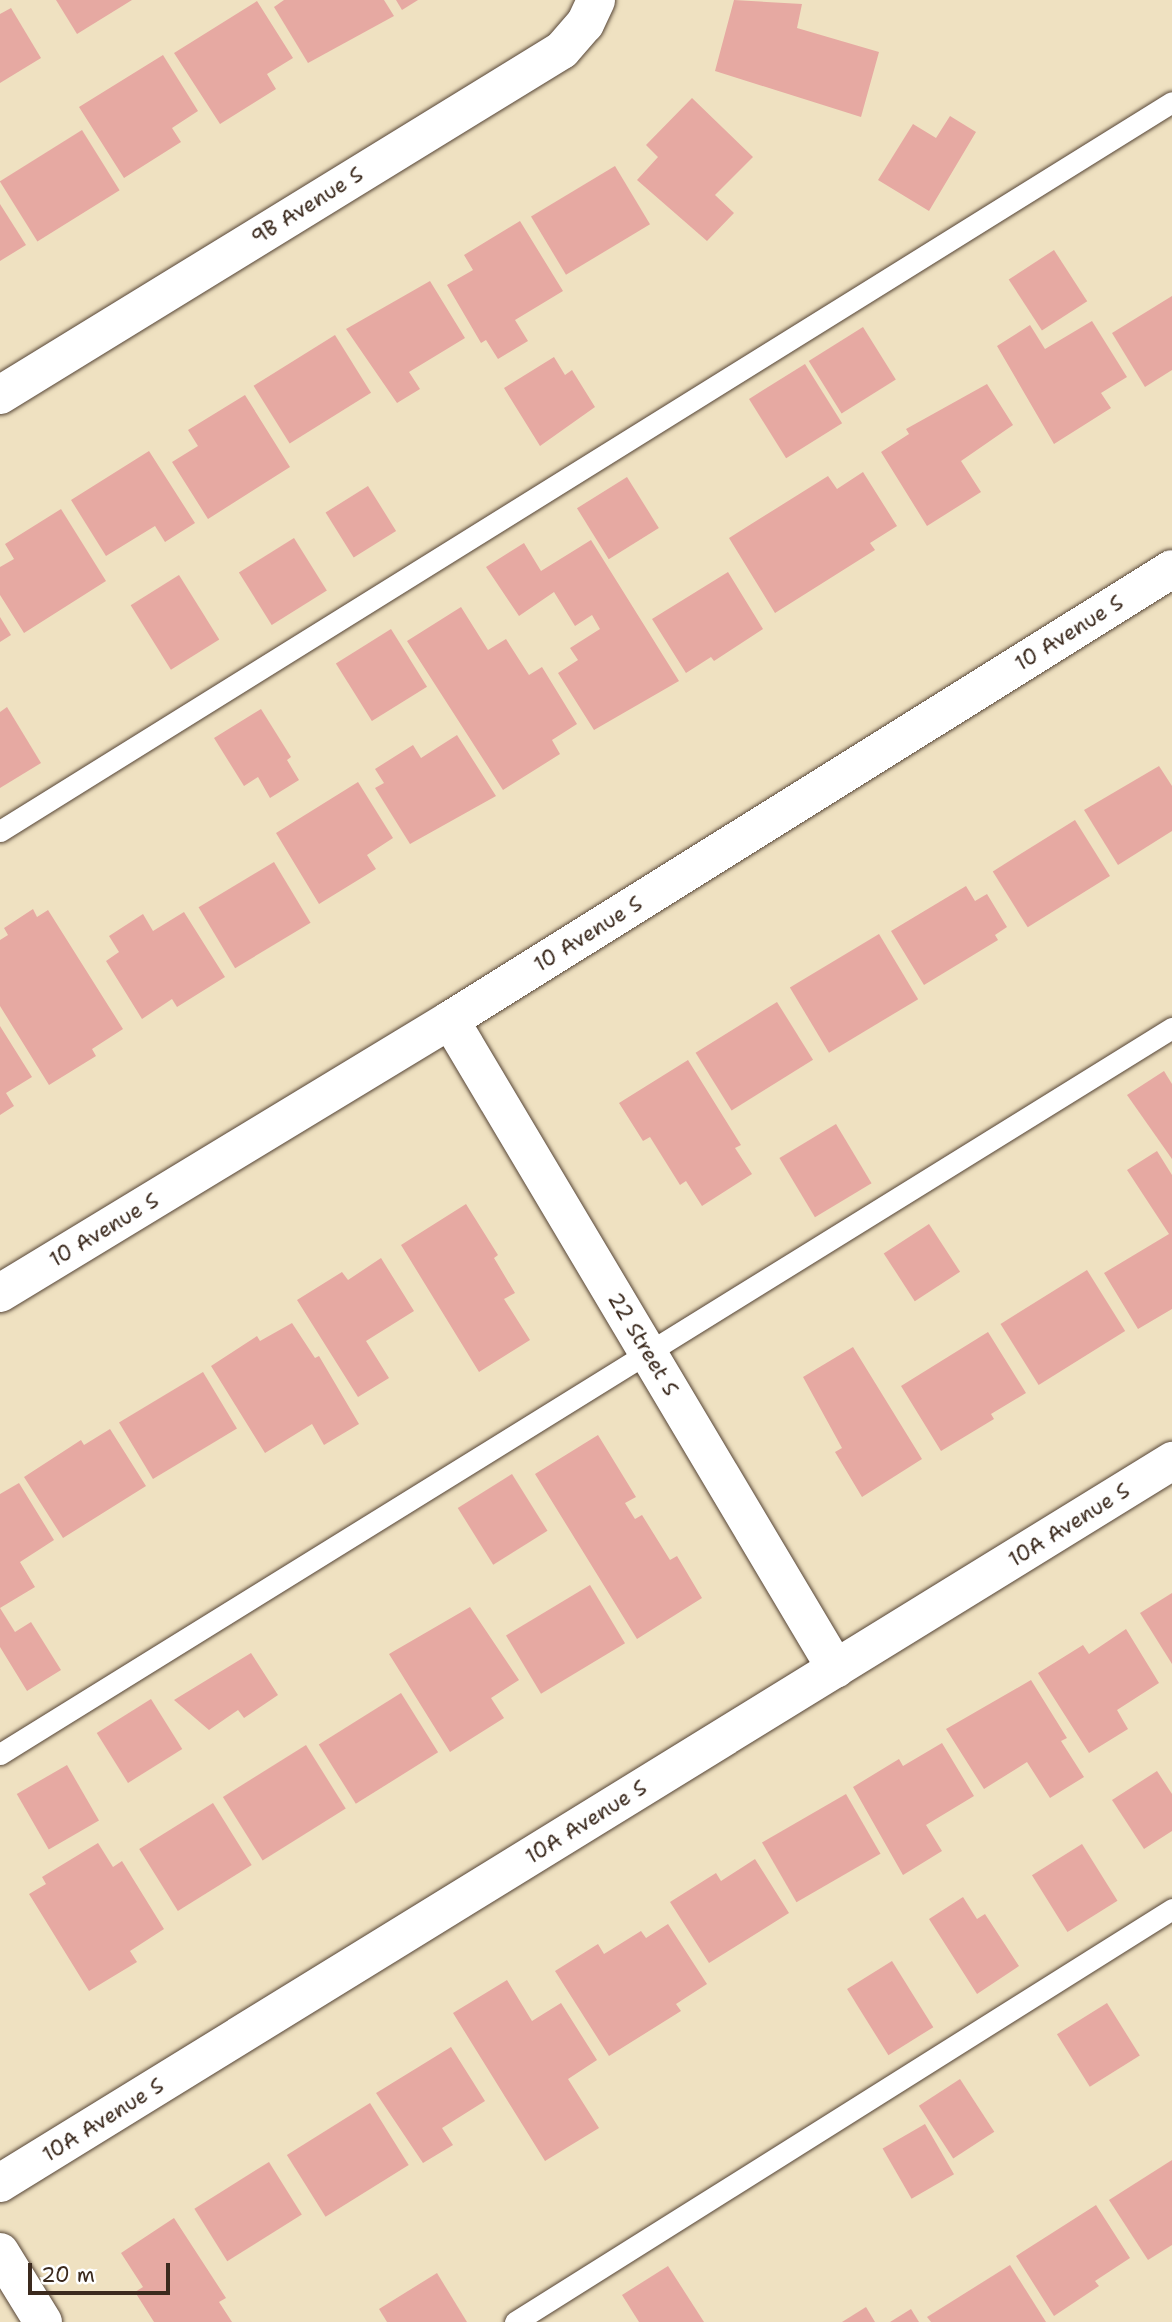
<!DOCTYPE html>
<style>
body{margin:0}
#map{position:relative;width:1172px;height:2322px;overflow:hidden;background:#efe1c1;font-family:"Shantell Sans",sans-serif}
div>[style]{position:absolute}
.building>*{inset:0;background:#e6a9a2;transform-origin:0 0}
.roads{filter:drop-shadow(0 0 2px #564536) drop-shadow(0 0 2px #564536)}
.service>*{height:21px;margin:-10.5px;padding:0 10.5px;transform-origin:10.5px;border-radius:10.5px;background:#fff}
.minor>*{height:38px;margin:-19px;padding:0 19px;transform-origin:19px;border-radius:19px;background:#fff}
.tertiary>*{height:38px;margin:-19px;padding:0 19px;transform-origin:19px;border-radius:19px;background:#fff}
span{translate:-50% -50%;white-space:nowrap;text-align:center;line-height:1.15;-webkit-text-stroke:5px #fff;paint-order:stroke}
.street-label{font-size:21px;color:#3b2a1e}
.scale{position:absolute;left:28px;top:2263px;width:142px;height:32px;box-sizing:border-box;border:4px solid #3b2a1e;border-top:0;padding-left:9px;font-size:21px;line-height:24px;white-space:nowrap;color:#3b2a1e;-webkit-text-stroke:5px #fff;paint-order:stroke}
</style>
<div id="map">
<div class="building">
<i style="clip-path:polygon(56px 0,132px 0,77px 34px)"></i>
<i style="clip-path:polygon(284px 0,384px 0,394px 16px,308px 63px,274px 7px)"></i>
<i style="clip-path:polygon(396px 0,418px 0,402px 10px)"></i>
<i style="clip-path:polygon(734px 0,802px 4px,797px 28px,879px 52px,861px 117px,715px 71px)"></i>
<i style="clip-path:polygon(257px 1px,293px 58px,267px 74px,276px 89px,220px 124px,174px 53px)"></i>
<i style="clip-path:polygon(11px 8px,41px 58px,0 83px,0 14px)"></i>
<i style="clip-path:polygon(163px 55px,198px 111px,172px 128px,181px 142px,124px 178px,79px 107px)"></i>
<i style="clip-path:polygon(692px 98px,753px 157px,715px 195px,734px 213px,707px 241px,637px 180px,658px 157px,646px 145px)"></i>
<i style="clip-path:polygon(950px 116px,976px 132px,929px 211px,878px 180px,913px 124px,936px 138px)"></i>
<i style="left:82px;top:130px;width:71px;height:97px;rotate:58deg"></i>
<i style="left:615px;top:166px;width:68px;height:98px;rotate:59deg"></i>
<i style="clip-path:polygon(0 204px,26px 245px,0 261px)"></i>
<i style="clip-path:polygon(520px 221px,563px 291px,515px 320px,528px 341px,498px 359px,486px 340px,481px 343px,447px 285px,473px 270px,464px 255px)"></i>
<i style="left:1054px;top:250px;width:61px;height:54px;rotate:57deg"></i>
<i style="clip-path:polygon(430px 281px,465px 338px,409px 372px,420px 389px,397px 403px,346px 329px)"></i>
<i style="clip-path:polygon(1172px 296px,1172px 370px,1145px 387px,1112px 333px)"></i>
<i style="clip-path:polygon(1092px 321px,1127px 377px,1101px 393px,1111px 408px,1054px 444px,997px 346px,1030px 325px,1045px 349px)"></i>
<i style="left:863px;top:327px;width:62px;height:64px;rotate:58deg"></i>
<i style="left:335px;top:335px;width:68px;height:96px;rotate:58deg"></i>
<i style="clip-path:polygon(554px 357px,565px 375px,572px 370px,595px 407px,540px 446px,504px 388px)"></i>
<i style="left:805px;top:364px;width:70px;height:66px;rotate:58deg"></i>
<i style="clip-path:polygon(987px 384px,1013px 425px,961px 461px,981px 492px,927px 526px,881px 452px,909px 434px,906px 429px)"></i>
<i style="clip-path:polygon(245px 395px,290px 467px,208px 519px,172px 462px,198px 446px,188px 430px)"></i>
<i style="clip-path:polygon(149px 451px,195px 523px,165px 542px,155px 526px,106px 556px,71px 500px)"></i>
<i style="clip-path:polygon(863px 472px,897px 526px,870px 543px,875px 550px,775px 613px,729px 538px,828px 476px,837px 489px)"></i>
<i style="left:627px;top:477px;width:60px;height:59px;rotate:58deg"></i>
<i style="left:368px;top:486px;width:53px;height:50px;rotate:58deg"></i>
<i style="clip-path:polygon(61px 509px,106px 581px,24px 633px,0 595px,0 567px,14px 559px,5px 544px)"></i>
<i style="left:294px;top:538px;width:62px;height:65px;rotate:58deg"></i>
<i style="clip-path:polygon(591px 540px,679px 681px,594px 730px,558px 673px,578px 660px,570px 648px,600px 629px,592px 615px,575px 626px,554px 592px,519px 616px,486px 567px,524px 543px,541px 571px)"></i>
<i style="clip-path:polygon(728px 572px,763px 629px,714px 661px,711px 657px,686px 673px,652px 619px)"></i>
<i style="left:179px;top:575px;width:76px;height:57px;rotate:58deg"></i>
<i style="clip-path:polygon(461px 607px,488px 650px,506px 639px,529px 675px,542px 667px,577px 724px,552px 740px,560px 754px,503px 790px,407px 641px)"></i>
<i style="clip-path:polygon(0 617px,11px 635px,0 642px)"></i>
<i style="left:391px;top:629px;width:68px;height:65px;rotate:58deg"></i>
<i style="clip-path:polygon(7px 707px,41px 763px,0 788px,0 712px)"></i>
<i style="clip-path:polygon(261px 709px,291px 757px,287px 760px,299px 780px,270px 798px,258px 777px,244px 786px,214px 738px)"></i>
<i style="clip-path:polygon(457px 735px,496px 796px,410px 844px,375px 788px,384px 783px,375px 769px,413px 745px,421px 758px)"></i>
<i style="clip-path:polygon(1159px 766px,1172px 786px,1172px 831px,1118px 865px,1084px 810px)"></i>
<i style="clip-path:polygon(358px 782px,393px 838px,367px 855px,376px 869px,319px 904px,276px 833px)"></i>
<i style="left:1075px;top:820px;width:66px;height:97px;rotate:58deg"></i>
<i style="left:274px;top:862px;width:71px;height:88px;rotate:59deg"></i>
<i style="clip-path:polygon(966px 886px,975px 901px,987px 894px,1007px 927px,995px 935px,998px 940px,924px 985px,891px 931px)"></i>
<i style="clip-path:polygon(33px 909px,37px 917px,48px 910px,123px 1029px,92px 1049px,96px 1056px,49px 1085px,0 1006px,0 940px,8px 935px,4px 928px)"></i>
<i style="clip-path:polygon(184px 912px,225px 977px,177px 1007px,172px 999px,142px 1019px,106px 961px,119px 952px,109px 936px,143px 914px,153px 931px)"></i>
<i style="left:879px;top:934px;width:76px;height:104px;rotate:59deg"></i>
<i style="left:777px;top:1002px;width:68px;height:96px;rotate:58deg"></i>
<i style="clip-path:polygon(0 1026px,32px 1077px,6px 1093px,14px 1106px,0 1115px)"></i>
<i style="clip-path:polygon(688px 1060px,741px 1145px,735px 1148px,752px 1174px,702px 1206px,686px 1181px,680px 1185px,650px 1137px,643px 1141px,619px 1103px)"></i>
<i style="clip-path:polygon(1164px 1071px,1172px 1084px,1172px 1159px,1127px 1095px)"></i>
<i style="left:836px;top:1124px;width:69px;height:66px;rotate:59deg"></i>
<i style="clip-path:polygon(1157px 1151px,1172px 1175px,1172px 1309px,1138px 1329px,1104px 1273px,1169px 1234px,1127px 1170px)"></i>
<i style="clip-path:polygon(466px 1204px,498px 1255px,494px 1258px,515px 1293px,504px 1299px,530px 1340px,479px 1372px,401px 1245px)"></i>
<i style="left:929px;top:1224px;width:57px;height:54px;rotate:57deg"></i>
<i style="clip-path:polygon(381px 1258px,414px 1311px,366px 1341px,389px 1378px,358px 1397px,297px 1300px,342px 1272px,348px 1280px)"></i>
<i style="left:1087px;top:1270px;width:72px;height:102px;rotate:58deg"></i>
<i style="clip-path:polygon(292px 1323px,315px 1358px,319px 1356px,359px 1424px,324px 1445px,312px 1424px,265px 1453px,211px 1366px,257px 1336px,260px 1341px)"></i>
<i style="clip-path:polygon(988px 1332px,1026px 1393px,991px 1414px,994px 1419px,941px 1451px,901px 1386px)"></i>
<i style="clip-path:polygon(853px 1347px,922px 1459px,862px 1497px,835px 1452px,842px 1448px,803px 1377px)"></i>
<i style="left:203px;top:1372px;width:66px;height:98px;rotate:59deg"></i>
<i style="clip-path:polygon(110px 1429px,146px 1486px,63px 1538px,24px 1477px,81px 1440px,84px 1445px)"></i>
<i style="clip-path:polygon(598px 1435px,636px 1497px,625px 1503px,635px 1519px,642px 1515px,670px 1560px,677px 1556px,702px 1598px,637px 1639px,535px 1474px)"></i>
<i style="left:512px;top:1474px;width:67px;height:64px;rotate:58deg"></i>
<i style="clip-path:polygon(19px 1483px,54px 1540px,20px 1562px,35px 1587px,0 1608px,0 1494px)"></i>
<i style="left:590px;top:1585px;width:68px;height:98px;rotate:59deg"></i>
<i style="clip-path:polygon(1172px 1593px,1172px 1664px,1140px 1613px)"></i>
<i style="clip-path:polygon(470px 1607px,519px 1680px,491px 1698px,504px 1718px,450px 1752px,389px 1654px)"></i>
<i style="clip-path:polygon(0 1608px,15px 1632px,31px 1622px,61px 1670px,27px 1691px,0 1647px)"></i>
<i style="clip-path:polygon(1126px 1629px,1159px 1683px,1117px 1710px,1128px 1729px,1089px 1753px,1038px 1673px,1083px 1645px,1089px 1654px)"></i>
<i style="clip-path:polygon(251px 1653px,278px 1695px,244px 1718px,238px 1710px,209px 1730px,174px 1700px)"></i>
<i style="clip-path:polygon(1031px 1680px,1067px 1738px,1061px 1741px,1084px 1777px,1050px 1798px,1027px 1762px,984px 1789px,946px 1729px)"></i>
<i style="left:401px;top:1693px;width:70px;height:97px;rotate:58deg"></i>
<i style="left:151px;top:1699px;width:59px;height:64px;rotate:58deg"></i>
<i style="clip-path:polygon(942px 1743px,974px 1796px,926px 1825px,942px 1851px,903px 1875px,853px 1787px,899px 1759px,903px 1766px)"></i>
<i style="left:306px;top:1745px;width:75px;height:98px;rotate:58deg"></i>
<i style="left:67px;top:1765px;width:64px;height:58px;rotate:60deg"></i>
<i style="clip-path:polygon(1157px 1771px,1172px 1794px,1172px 1831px,1144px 1849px,1112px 1800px)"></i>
<i style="left:846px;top:1794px;width:69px;height:97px;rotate:60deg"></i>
<i style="left:213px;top:1803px;width:73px;height:87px;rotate:58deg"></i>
<i style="clip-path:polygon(98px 1843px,113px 1867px,122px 1861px,164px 1929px,130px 1951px,137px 1962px,89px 1991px,29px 1894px,46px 1884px,42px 1877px)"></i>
<i style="left:1082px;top:1844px;width:67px;height:59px;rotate:58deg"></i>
<i style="clip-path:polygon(755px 1859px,789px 1913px,709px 1963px,670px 1902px,716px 1873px,721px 1881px)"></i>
<i style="clip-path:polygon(963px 1897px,977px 1919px,985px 1914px,1019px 1966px,977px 1994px,929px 1919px)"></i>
<i style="clip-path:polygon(668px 1924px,707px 1984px,676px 2004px,681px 2011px,609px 2056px,555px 1971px,598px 1944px,604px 1954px,641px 1931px,646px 1938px)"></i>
<i style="left:892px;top:1961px;width:78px;height:53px;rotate:58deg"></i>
<i style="clip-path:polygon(507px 1980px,532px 2021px,561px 2003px,597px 2060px,568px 2079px,599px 2128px,545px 2161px,453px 2013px)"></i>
<i style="left:1107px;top:2003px;width:62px;height:59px;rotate:58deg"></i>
<i style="clip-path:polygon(451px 2047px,485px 2101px,442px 2128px,453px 2145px,423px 2163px,376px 2093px)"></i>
<i style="left:960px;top:2079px;width:63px;height:49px;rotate:57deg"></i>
<i style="left:370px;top:2103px;width:73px;height:98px;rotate:58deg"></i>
<i style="left:925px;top:2124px;width:58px;height:49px;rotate:60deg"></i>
<i style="clip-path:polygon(1172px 2160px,1172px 2245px,1148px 2260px,1109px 2200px)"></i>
<i style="left:269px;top:2162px;width:62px;height:88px;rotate:58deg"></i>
<i style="clip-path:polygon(1096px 2205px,1130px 2258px,1095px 2281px,1099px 2286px,1054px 2316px,1016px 2256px)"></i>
<i style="clip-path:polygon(174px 2218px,226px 2298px,219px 2302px,232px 2322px,154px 2322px,135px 2292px,143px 2287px,121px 2253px)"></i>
<i style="clip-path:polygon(1010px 2265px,1046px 2322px,931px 2322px,927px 2317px)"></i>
<i style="clip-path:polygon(668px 2266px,704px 2322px,639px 2322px,622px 2295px)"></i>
<i style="clip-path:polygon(437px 2273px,467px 2322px,387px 2322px,379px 2309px)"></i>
<i style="clip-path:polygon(866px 2307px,875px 2322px,842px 2322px)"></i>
<i style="clip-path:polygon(911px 2309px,919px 2322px,890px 2322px)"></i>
</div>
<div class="roads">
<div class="service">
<i style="left:0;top:831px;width:1380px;rotate:-31.88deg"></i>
<i style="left:0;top:1754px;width:1379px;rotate:-31.78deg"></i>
<i style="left:515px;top:2322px;width:776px;rotate:-32.15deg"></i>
</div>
<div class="minor">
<i style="left:0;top:395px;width:659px;rotate:-31.54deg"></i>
<i style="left:562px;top:50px;width:35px;rotate:-49deg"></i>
<i style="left:585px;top:24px;width:26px;rotate:-65deg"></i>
<i style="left:450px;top:1020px;width:755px;rotate:59.26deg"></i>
<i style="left:0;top:2183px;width:1377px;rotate:-31.63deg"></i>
<i style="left:0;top:2252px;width:82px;rotate:58.4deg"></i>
</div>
<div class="tertiary">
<i style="left:0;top:1293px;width:526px;rotate:-31.24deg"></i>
<i style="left:450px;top:1020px;width:851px;rotate:-31.99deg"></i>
</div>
</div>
<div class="street-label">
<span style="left:307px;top:206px;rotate:-32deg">9B Avenue S</span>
<span style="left:1069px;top:633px;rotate:-32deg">10 Avenue S</span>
<span style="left:588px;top:934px;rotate:-32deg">10 Avenue S</span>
<span style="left:104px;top:1230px;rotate:-31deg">10 Avenue S</span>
<span style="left:643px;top:1344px;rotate:59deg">22 Street S</span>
<span style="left:1069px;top:1525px;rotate:-32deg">10A Avenue S</span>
<span style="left:586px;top:1822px;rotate:-32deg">10A Avenue S</span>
<span style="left:103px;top:2120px;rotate:-32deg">10A Avenue S</span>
</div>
<div class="scale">20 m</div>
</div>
